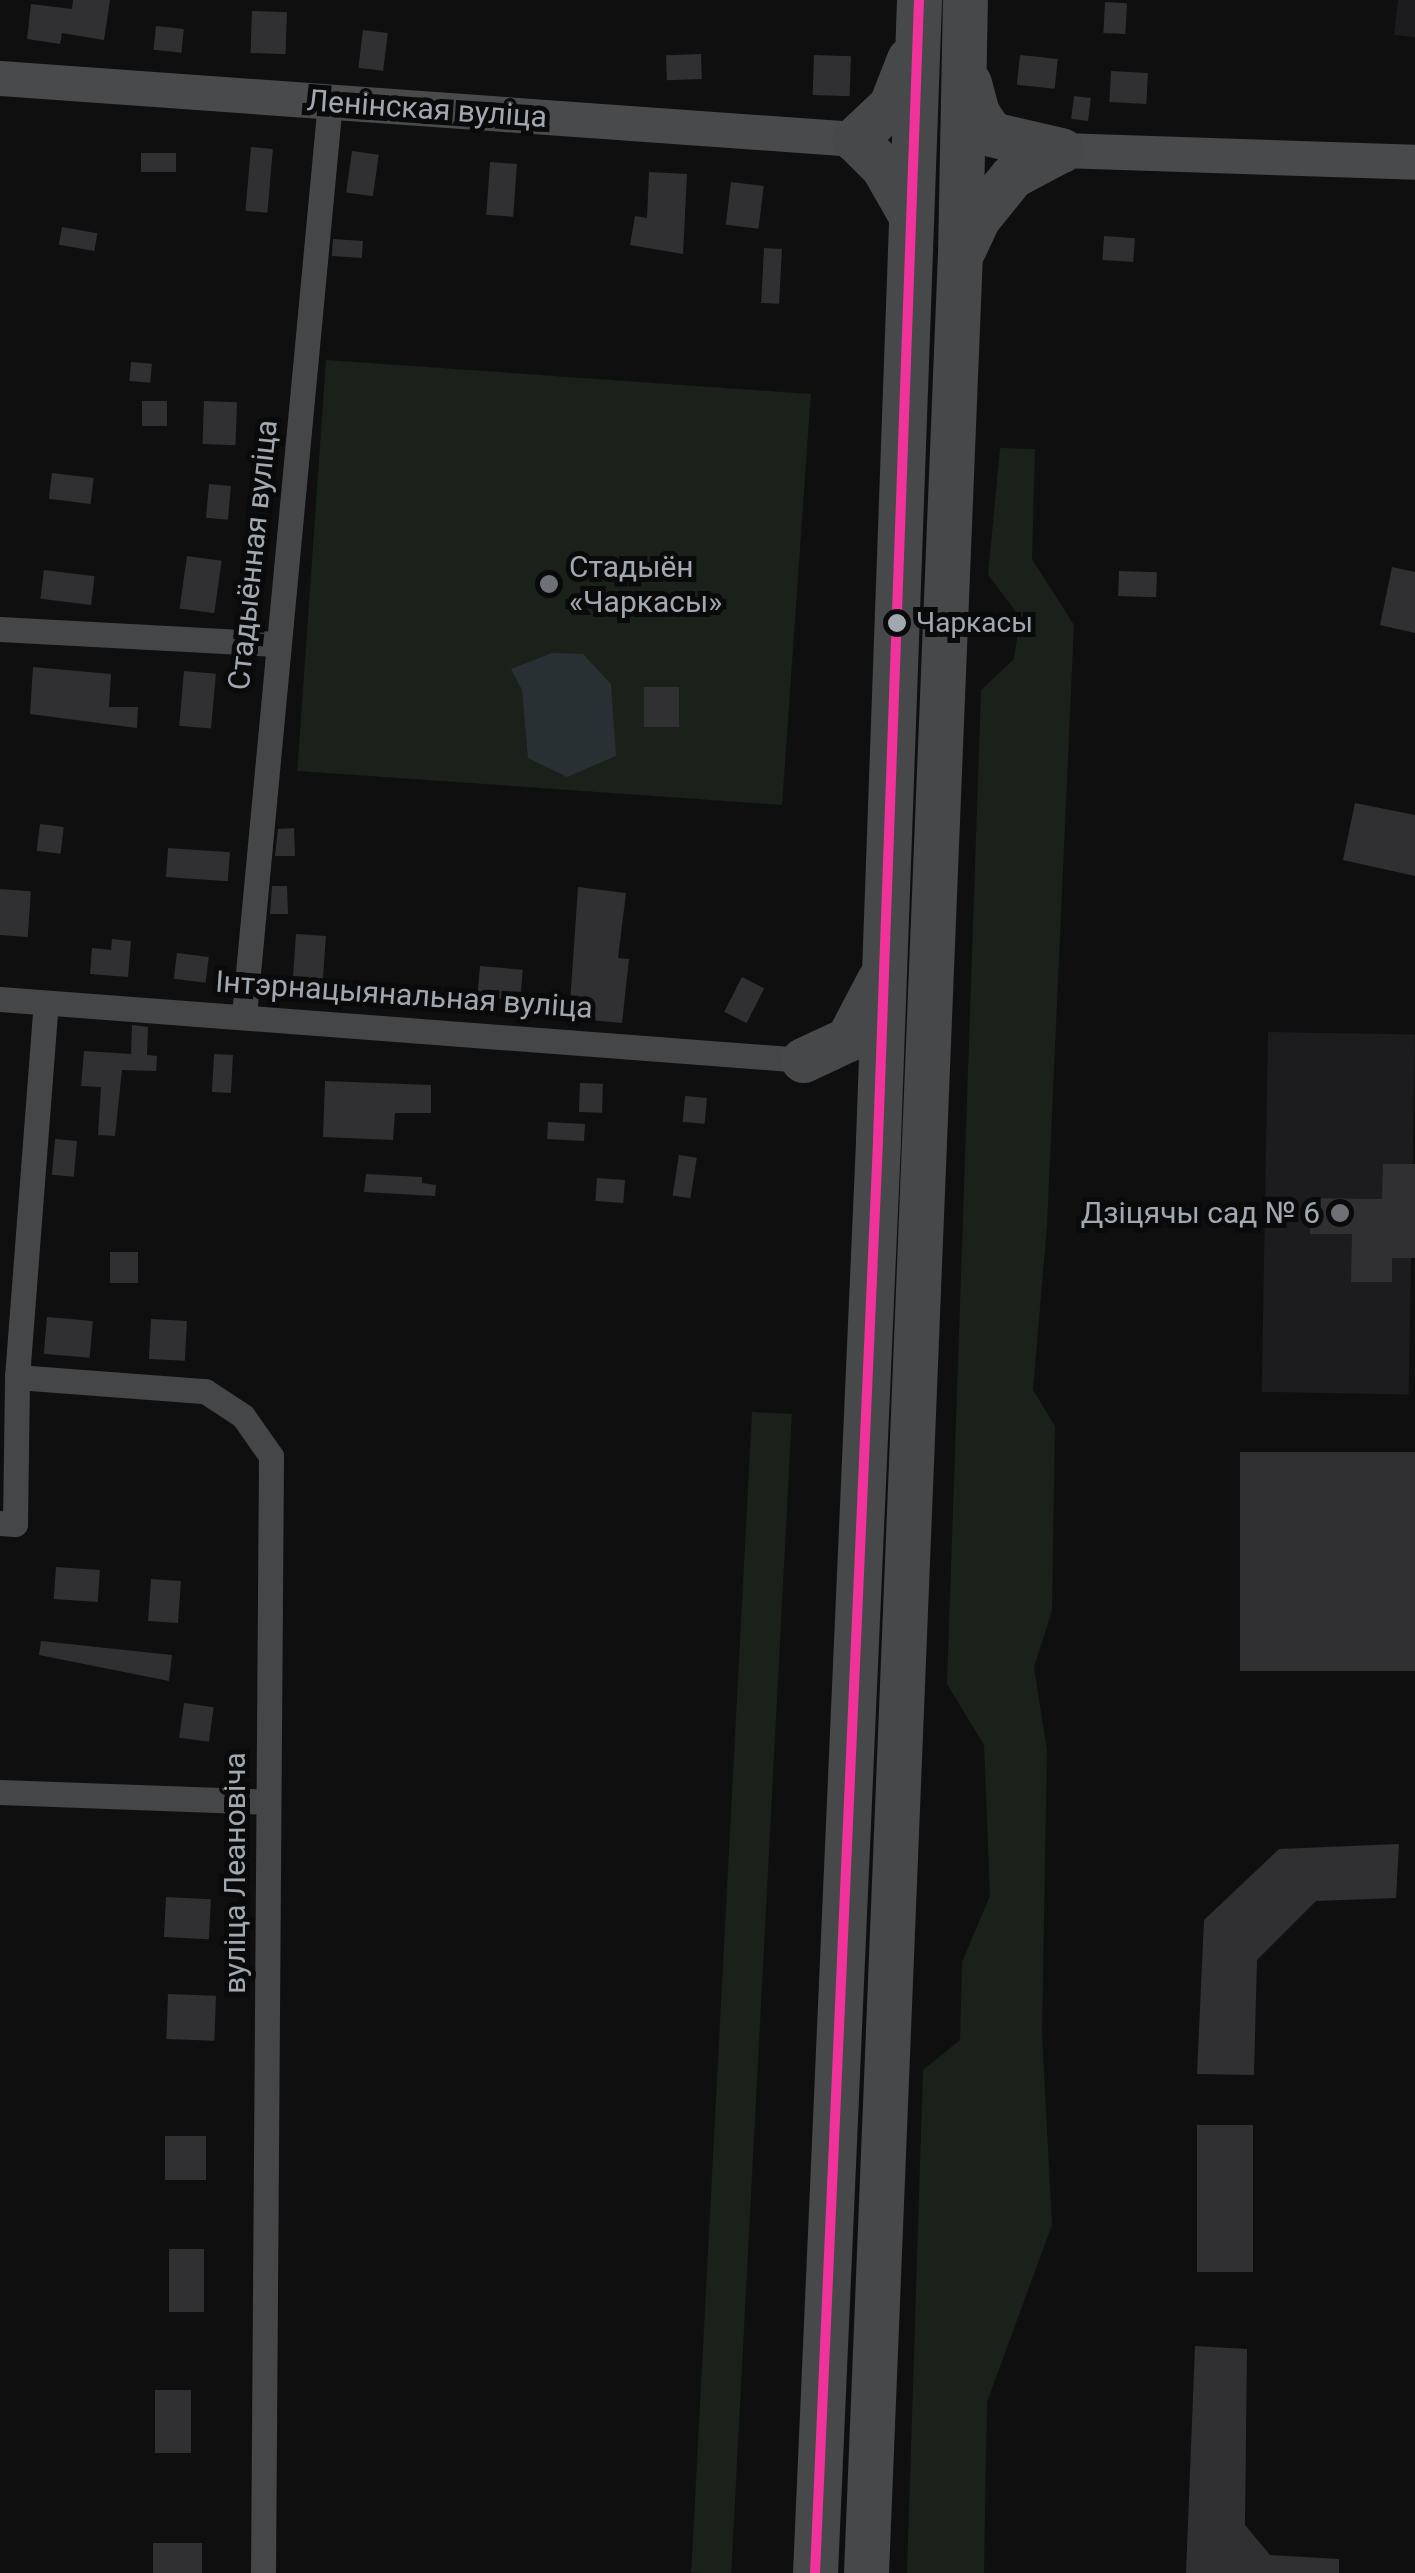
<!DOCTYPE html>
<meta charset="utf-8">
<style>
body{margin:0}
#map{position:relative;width:1415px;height:2573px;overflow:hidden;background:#0f0f10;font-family:Roboto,sans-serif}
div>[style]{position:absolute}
.built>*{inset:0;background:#1c1c1e;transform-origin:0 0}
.green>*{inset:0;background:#1a201a;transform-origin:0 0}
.water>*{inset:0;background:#283034}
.building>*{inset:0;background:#303032;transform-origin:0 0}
.street>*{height:25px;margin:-12.5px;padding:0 12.5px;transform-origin:12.5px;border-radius:12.5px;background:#444648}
.secondary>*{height:35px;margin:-17.5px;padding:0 17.5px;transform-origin:17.5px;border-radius:17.5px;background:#484a4c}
.highway>*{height:45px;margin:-22.5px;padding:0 22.5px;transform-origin:22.5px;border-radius:22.5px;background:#46484a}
.bus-1>*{height:10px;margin:-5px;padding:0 5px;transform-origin:5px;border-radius:5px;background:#ef339a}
.dots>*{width:28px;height:28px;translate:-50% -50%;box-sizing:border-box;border:5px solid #0a0a0b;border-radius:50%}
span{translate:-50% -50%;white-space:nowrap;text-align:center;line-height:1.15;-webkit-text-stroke:10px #0a0a0b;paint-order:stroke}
.bus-label{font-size:28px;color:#a1a8b0}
.left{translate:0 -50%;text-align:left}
.street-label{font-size:30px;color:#a1a8b0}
.poi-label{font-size:30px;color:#a1a8b0}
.right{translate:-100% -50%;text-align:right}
</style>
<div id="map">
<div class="built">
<i style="clip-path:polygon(1398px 0,1415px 0,1415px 37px,1394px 35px)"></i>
<i style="left:1268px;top:1032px;width:147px;height:360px;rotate:1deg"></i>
</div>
<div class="green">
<i style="left:326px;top:360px;width:486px;height:412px;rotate:4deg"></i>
<i style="clip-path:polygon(1000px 448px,1035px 449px,1032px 559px,1074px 625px,1047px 1226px,1033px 1390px,1055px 1426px,1052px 1611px,1034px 1667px,1047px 1750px,1042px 2034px,1052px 2225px,987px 2402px,984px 2573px,907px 2573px,923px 2070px,960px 2040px,962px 1962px,990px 1896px,984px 1745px,947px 1684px,981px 690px,1014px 659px,1020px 617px,988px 575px)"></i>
<i style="left:752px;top:1412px;width:40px;height:1162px;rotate:3deg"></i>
</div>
<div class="water">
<i style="clip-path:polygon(552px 653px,583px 654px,611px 684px,616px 756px,567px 777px,528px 758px,522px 690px,511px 669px)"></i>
</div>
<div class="building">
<i style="clip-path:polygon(73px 0,110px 0,104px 40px,62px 33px,60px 44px,27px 39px,31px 4px,72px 9px)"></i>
<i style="left:1105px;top:2px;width:22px;height:31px;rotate:3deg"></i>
<i style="left:252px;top:11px;width:35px;height:42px;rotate:2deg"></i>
<i style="left:156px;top:26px;width:28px;height:24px;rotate:6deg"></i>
<i style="left:363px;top:30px;width:25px;height:38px;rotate:7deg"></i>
<i style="left:701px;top:54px;width:25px;height:35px;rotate:88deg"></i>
<i style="left:814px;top:55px;width:37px;height:40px;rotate:2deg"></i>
<i style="left:1020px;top:55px;width:38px;height:30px;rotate:6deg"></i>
<i style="left:1111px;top:71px;width:37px;height:31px;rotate:3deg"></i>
<i style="left:1074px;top:96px;width:17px;height:23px;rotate:7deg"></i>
<i style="left:251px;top:147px;width:22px;height:64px;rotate:5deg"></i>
<i style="left:352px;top:151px;width:27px;height:42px;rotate:8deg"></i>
<i style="left:141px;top:153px;width:35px;height:19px"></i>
<i style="left:490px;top:162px;width:27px;height:53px;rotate:4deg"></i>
<i style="clip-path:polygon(649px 172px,687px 174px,683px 254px,630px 245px,635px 216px,647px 218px)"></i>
<i style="left:731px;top:182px;width:33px;height:43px;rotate:7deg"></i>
<i style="left:62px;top:227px;width:36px;height:18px;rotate:10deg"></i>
<i style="left:1104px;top:236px;width:31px;height:24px;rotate:4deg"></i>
<i style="left:333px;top:239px;width:30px;height:17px;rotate:4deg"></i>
<i style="left:764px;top:248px;width:18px;height:55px;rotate:3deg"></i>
<i style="left:131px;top:362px;width:21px;height:19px;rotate:5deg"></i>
<i style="left:142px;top:401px;width:25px;height:25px"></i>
<i style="left:204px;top:401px;width:33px;height:43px;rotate:2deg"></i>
<i style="left:52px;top:473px;width:42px;height:26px;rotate:7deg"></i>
<i style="left:209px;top:484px;width:22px;height:34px;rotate:5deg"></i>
<i style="left:187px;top:556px;width:35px;height:53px;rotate:8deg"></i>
<i style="clip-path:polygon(1392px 567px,1415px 572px,1415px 633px,1380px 625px)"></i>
<i style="left:44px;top:570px;width:51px;height:29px;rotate:7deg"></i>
<i style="left:1119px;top:571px;width:38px;height:25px;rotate:2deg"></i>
<i style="clip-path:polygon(33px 667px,111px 674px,109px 707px,138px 707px,137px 728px,30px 714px)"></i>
<i style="left:184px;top:671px;width:32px;height:55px;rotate:5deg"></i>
<i style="left:644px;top:687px;width:35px;height:40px"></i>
<i style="clip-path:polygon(1355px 803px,1415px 815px,1415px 876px,1343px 860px)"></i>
<i style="left:40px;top:824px;width:24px;height:27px;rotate:7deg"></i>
<i style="clip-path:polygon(294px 828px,295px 856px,275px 856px,278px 829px)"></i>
<i style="left:168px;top:848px;width:62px;height:29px;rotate:4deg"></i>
<i style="clip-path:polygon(272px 886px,287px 886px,288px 914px,270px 914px)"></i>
<i style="clip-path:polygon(578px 887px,626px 893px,618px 958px,629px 959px,622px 1023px,569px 1018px)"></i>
<i style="left:0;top:889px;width:31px;height:46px;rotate:4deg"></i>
<i style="left:296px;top:934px;width:30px;height:54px;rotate:4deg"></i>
<i style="clip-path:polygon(112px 939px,131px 941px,128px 977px,90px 974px,92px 948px,111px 950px)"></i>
<i style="left:177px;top:953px;width:32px;height:26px;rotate:7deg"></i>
<i style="left:480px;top:966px;width:43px;height:31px;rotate:5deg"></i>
<i style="left:742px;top:977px;width:25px;height:39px;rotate:27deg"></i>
<i style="clip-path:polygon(132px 1025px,148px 1027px,147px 1055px,157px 1056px,156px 1071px,122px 1070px,115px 1136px,98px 1135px,101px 1087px,81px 1086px,84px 1051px,131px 1054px)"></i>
<i style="left:214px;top:1054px;width:19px;height:38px;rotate:3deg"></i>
<i style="clip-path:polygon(325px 1081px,431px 1085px,431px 1113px,395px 1113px,393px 1140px,323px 1137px)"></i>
<i style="left:580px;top:1083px;width:23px;height:29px;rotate:2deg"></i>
<i style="left:685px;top:1096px;width:22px;height:26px;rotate:5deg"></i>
<i style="left:548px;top:1122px;width:37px;height:17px;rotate:3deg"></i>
<i style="left:55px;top:1139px;width:22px;height:36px;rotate:5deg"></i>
<i style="left:679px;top:1155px;width:18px;height:41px;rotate:9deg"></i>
<i style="clip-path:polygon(1383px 1164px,1415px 1164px,1415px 1258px,1392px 1258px,1392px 1282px,1351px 1282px,1352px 1234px,1310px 1234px,1310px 1198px,1382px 1199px)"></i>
<i style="clip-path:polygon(366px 1174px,422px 1177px,422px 1183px,436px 1185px,435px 1196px,364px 1192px)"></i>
<i style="left:597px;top:1178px;width:28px;height:23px;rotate:4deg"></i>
<i style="left:110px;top:1252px;width:28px;height:31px"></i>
<i style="left:47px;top:1317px;width:46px;height:37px;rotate:5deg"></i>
<i style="left:151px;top:1319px;width:36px;height:40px;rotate:3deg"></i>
<i style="left:1415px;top:1452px;width:219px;height:175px;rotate:90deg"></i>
<i style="left:56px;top:1567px;width:44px;height:32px;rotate:4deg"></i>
<i style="left:151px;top:1579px;width:30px;height:42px;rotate:4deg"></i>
<i style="clip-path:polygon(41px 1641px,172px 1655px,169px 1681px,39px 1655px)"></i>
<i style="left:184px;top:1703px;width:30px;height:35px;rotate:8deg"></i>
<i style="clip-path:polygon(1399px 1844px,1396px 1898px,1316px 1901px,1257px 1960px,1254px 2075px,1197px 2074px,1204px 1920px,1279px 1849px)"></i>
<i style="left:166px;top:1897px;width:45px;height:40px;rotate:3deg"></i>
<i style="left:168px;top:1994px;width:48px;height:45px;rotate:2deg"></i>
<i style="left:1197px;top:2125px;width:56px;height:147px"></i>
<i style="left:165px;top:2136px;width:41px;height:44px"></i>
<i style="left:169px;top:2249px;width:35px;height:63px"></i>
<i style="clip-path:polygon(1195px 2346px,1247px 2349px,1245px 2525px,1270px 2555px,1339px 2559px,1339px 2573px,1186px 2573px)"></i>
<i style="left:155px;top:2390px;width:36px;height:63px"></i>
<i style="left:153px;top:2543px;width:49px;height:30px"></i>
</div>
<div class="street">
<i style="left:0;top:629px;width:276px;rotate:3.1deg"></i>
<i style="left:0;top:999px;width:805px;rotate:4.34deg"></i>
<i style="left:244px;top:1015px;width:917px;rotate:-84.62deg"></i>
<i style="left:17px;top:1377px;width:189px;rotate:4.3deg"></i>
<i style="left:205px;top:1391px;width:45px;rotate:33.3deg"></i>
<i style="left:243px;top:1416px;width:49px;rotate:55deg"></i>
<i style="left:271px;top:1456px;width:1117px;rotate:90.41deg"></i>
<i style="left:0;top:1523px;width:15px;rotate:4deg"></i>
<i style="left:15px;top:1524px;width:147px;rotate:-89.2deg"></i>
<i style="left:17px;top:1377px;width:375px;rotate:-85.6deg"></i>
<i style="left:0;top:1792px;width:268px;rotate:2.1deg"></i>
</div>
<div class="secondary">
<i style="left:0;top:78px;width:857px;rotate:4.08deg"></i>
<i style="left:1061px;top:150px;width:354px;rotate:1.9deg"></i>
</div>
<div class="highway">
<i style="left:909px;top:59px;width:49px;rotate:111.4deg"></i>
<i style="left:891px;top:105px;width:50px;rotate:136.6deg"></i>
<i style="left:855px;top:139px;width:40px;rotate:45deg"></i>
<i style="left:883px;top:167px;width:56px;rotate:60.3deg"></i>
<i style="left:969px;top:83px;width:31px;rotate:75deg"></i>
<i style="left:977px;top:113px;width:25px;rotate:56deg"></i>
<i style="left:991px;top:134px;width:72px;rotate:12.9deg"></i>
<i style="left:964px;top:248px;width:33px;rotate:-65deg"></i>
<i style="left:978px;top:218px;width:54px;rotate:-51deg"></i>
<i style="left:1012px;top:176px;width:55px;rotate:-28deg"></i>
<i style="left:803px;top:1060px;width:50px;rotate:-25deg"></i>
<i style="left:848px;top:1039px;width:67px;rotate:-62.3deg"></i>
<i style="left:815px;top:2573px;width:1434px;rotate:-87.48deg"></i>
<i style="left:878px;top:1140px;width:1141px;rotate:-87.94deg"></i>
<i style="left:866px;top:2573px;width:2319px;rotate:-87.68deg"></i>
<i style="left:960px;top:256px;width:256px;rotate:-88.9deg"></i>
</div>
<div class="bus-1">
<i style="left:815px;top:2573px;width:1434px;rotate:-87.48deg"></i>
<i style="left:878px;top:1140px;width:1141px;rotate:-87.94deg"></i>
</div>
<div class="dots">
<i style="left:549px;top:584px;background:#6e7278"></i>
<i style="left:897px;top:623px;background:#a1a8b0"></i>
<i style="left:1340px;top:1213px;background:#6e7278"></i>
</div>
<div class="bus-label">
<span class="left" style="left:916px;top:623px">Чаркасы</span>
</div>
<div class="street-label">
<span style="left:427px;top:109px;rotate:4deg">Ленінская вуліца</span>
<span style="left:253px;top:555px;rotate:-84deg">Стадыённая вуліца</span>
<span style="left:404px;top:995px;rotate:4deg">Інтэрнацыянальная вуліца</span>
<span style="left:235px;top:1873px;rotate:-90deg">вуліца Леановіча</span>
</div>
<div class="poi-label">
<span class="left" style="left:569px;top:584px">Стадыён<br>«Чаркасы»</span>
<span class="right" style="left:1320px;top:1213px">Дзіцячы сад № 6</span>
</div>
</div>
